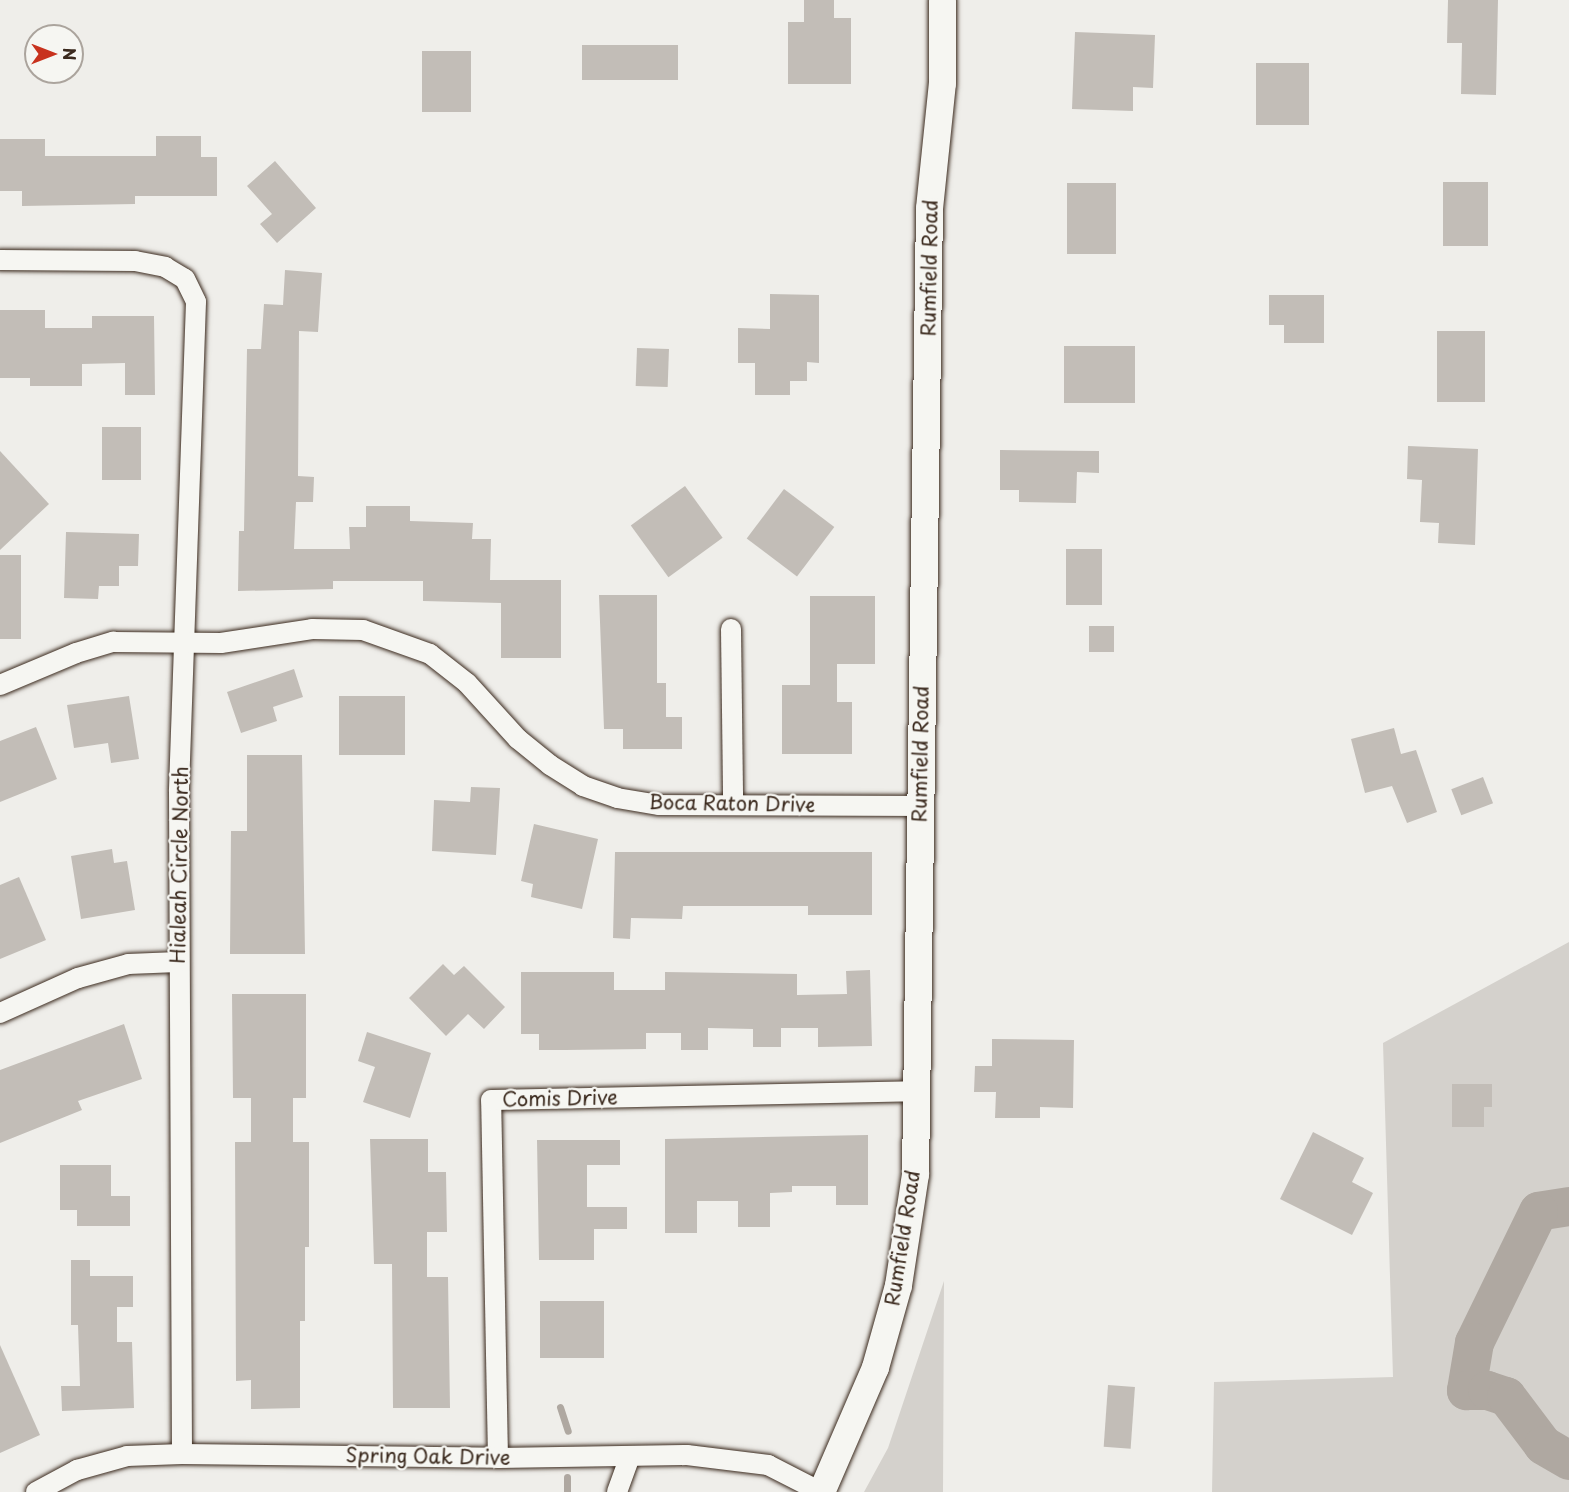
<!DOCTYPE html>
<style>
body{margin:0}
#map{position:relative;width:1569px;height:1492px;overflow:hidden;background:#efeeea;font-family:"Playpen Sans",sans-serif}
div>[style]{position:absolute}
.green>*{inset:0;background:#d4d1cc}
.stream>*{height:7px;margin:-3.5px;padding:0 3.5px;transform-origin:3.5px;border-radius:3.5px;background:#afa8a1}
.river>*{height:39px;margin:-19.5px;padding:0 19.5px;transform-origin:19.5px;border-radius:19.5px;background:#afa8a1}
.building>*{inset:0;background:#c2bdb7;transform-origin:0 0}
.roads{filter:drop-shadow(0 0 2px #3b2a1e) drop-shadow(0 0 2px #3b2a1e)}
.street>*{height:20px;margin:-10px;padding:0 10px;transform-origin:10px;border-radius:10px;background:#f6f6f2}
.secondary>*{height:27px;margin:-13.5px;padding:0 13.5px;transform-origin:13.5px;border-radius:13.5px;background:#f6f6f2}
span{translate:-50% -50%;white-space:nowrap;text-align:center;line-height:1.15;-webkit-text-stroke:4.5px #f6f6f2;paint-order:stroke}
.street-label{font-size:20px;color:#3b2a1e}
.north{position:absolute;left:24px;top:24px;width:60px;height:60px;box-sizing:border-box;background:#f6f6f2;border:2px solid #aba49d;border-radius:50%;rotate:90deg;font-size:16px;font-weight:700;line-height:24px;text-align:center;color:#3b2a1e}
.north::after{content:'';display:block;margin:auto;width:21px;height:27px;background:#c8321e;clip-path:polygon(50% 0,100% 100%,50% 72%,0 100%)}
</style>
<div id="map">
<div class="green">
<i style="clip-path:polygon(1569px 942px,1569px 1492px,1212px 1492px,1214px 1382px,1393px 1377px,1383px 1043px)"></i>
<i style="clip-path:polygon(944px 1281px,943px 1492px,864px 1492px,888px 1448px)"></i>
</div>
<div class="stream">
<i style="left:560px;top:1407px;width:25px;rotate:72deg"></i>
<i style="left:567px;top:1492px;width:15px;rotate:-90deg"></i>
</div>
<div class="river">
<i style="left:1569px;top:1206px;width:31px;rotate:171deg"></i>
<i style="left:1538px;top:1211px;width:146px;rotate:116deg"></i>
<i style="left:1474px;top:1342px;width:49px;rotate:99.5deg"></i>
<i style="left:1466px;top:1390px;width:21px"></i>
<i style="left:1487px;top:1390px;width:20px;rotate:18deg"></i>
<i style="left:1506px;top:1396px;width:61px;rotate:52.9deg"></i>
<i style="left:1543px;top:1445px;width:30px;rotate:30deg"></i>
</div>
<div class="building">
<i style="clip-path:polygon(804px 0,834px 0,834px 18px,851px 18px,851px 84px,788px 84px,788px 22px,804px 22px)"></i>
<i style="clip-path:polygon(1448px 0,1498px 0,1496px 95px,1461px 94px,1462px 43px,1447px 43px)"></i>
<i style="clip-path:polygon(1075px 32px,1155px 35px,1153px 88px,1133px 87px,1133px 111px,1072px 109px)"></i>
<i style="left:582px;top:45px;width:96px;height:35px"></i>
<i style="left:422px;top:51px;width:49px;height:61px"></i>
<i style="left:1256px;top:63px;width:53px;height:62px"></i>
<i style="clip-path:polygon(156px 136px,201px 136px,201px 157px,217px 157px,217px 196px,135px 196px,135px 204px,22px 206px,22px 191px,0 191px,0 139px,45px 139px,45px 156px,156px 156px)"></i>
<i style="clip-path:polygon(275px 161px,316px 208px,277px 243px,260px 224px,272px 214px,247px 186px)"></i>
<i style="left:1443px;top:182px;width:45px;height:64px"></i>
<i style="left:1067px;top:183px;width:49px;height:71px"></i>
<i style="clip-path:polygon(285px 270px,322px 273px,318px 332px,299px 331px,298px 476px,314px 477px,313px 502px,296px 502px,294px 549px,350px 549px,349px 527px,366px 527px,366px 506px,410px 506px,410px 521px,473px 523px,472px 539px,491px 539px,490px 580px,561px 580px,561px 658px,501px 658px,501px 603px,423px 601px,423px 581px,333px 581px,333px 589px,238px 591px,239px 531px,244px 531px,247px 349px,261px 349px,264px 304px,283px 305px)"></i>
<i style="clip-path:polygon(770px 294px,819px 295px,819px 363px,807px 362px,807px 381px,790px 381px,790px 395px,755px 395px,755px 363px,738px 363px,738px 328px,770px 329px)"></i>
<i style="clip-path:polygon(1269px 295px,1324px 295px,1324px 343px,1284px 343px,1284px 325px,1269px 325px)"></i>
<i style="clip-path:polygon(0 310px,45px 310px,45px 328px,92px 328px,92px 316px,154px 316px,155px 395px,125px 395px,125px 363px,82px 364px,82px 386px,30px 386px,30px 378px,0 378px)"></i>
<i style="left:1437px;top:331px;width:48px;height:71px"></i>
<i style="left:1064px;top:346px;width:71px;height:57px"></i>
<i style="left:637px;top:348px;width:32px;height:38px;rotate:2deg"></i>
<i style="left:102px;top:427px;width:39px;height:53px"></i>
<i style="clip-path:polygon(1408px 446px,1478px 449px,1475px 545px,1438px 543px,1439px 523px,1420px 522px,1422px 480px,1407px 479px)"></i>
<i style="clip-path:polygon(1000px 450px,1099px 451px,1099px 473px,1077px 472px,1076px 503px,1019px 502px,1019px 490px,1000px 490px)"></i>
<i style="clip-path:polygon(0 451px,49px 504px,0 550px)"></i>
<i style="left:685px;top:486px;width:64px;height:67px;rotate:54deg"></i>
<i style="left:784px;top:489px;width:63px;height:62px;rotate:37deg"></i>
<i style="clip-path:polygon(66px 532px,139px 534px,138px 566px,119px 566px,119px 586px,99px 586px,98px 599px,64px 598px)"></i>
<i style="left:1066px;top:549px;width:36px;height:56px"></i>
<i style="left:0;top:555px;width:21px;height:84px"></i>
<i style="clip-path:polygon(599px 595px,657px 595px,657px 683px,666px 683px,666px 717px,682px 717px,682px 749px,623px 749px,623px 729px,604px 729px)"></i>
<i style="clip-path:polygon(810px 596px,875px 596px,875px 664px,837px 664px,837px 702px,852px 702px,852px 754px,782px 754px,782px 685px,810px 685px)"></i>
<i style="left:1089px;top:626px;width:25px;height:26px"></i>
<i style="clip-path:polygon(294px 669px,303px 697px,273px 707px,277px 721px,241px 733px,227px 692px)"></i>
<i style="clip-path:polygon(129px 696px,139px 759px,111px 763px,108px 743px,74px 748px,67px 705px)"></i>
<i style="left:339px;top:696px;width:66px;height:59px"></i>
<i style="clip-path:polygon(36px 727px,57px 779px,0 802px,0 741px)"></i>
<i style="clip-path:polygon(1394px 728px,1401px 754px,1416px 750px,1437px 812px,1407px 823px,1392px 786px,1365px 793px,1351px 739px)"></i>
<i style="clip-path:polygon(247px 755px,302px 755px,305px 954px,230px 954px,231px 831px,247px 831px)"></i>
<i style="left:1483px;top:777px;width:28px;height:34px;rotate:69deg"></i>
<i style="clip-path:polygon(471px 787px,500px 788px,496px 855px,432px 851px,434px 800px,470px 802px)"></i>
<i style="clip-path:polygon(534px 824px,598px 839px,582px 909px,531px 897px,533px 884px,521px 881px)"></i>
<i style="clip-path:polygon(112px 849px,114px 863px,127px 861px,135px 910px,81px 919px,71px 856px)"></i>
<i style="clip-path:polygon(615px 852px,872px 852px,872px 915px,808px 915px,808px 906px,683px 906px,682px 919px,631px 918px,630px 939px,613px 938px)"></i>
<i style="clip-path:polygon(19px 877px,46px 940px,0 959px,0 885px)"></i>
<i style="clip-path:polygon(443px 964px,454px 975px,464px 966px,505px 1007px,484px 1029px,468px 1014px,446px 1036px,409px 998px)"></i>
<i style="clip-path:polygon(870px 970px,872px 1046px,818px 1047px,818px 1028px,781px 1028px,781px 1047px,753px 1047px,753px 1029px,708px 1028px,708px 1050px,681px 1050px,681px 1033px,646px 1033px,646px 1049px,565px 1050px,539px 1050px,539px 1034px,521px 1034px,521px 972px,614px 972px,614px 990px,665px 990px,665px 972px,797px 974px,797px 995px,847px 994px,846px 971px)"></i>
<i style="clip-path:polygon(232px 994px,306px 994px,306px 1098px,293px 1098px,293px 1142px,309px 1142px,309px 1247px,305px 1247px,305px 1321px,300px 1321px,300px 1408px,251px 1409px,251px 1380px,236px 1381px,235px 1142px,251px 1142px,251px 1098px,233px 1098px)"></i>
<i style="clip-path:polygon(124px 1024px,142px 1079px,78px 1101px,82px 1110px,0 1143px,0 1070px)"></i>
<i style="clip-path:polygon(367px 1032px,431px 1053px,410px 1118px,363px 1102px,375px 1067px,358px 1061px)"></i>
<i style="clip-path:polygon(992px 1039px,1074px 1040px,1073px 1108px,1040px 1107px,1040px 1118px,995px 1118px,996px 1092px,974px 1092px,975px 1066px,992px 1066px)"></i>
<i style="clip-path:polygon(1452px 1084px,1492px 1084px,1492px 1107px,1484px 1107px,1484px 1127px,1452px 1127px)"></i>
<i style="clip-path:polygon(1313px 1132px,1364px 1158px,1352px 1182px,1373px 1193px,1352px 1235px,1280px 1199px)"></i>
<i style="clip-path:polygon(868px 1135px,868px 1205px,836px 1205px,836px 1186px,792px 1186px,792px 1192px,770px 1193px,770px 1227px,738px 1227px,738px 1201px,697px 1201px,697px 1233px,665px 1233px,665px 1139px)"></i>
<i style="clip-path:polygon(370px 1139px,428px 1139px,428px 1172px,446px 1172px,447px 1232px,427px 1232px,427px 1277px,448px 1277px,450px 1408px,393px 1408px,392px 1264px,374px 1264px)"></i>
<i style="clip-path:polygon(537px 1140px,620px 1140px,620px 1165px,587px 1165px,587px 1207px,627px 1207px,627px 1229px,594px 1229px,594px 1260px,539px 1260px)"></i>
<i style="clip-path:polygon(60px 1165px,111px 1165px,111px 1196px,130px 1196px,130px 1226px,77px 1226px,77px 1210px,60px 1210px)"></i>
<i style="clip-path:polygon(71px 1260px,90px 1260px,90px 1276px,133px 1276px,133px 1307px,117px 1307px,117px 1342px,132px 1342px,134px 1408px,62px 1411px,61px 1386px,80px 1386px,78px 1325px,71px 1325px)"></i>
<i style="left:540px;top:1301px;width:64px;height:57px"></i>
<i style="clip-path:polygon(0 1345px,40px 1435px,0 1453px)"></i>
<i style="left:1108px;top:1385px;width:27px;height:62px;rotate:4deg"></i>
</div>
<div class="roads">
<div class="street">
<i style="left:0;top:260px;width:135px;rotate:0.4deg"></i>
<i style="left:135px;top:261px;width:31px;rotate:11deg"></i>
<i style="left:165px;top:267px;width:23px;rotate:31deg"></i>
<i style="left:185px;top:279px;width:25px;rotate:64deg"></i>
<i style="left:196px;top:302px;width:490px;rotate:92deg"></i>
<i style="left:179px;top:792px;width:662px;rotate:89.74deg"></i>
<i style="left:731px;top:629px;width:176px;rotate:89.3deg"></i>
<i style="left:0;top:685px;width:82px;rotate:-22.8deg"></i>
<i style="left:76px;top:653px;width:39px;rotate:-17deg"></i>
<i style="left:113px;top:642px;width:108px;rotate:0.5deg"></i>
<i style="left:221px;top:643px;width:92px;rotate:-8.7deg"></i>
<i style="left:312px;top:629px;width:51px;rotate:1.1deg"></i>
<i style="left:363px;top:630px;width:71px;rotate:19.7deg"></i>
<i style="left:430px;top:654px;width:47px;rotate:38.1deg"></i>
<i style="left:467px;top:683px;width:76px;rotate:47.7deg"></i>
<i style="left:518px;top:739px;width:41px;rotate:39.1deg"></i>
<i style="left:550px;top:765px;width:39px;rotate:32deg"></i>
<i style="left:583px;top:786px;width:36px;rotate:19deg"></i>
<i style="left:617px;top:798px;width:43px;rotate:9.5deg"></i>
<i style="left:659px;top:805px;width:260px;rotate:0.2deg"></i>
<i style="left:0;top:1013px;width:85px;rotate:-24.2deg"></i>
<i style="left:78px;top:978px;width:52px;rotate:-15.6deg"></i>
<i style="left:128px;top:964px;width:50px;rotate:-2.3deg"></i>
<i style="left:498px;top:1458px;width:358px;rotate:-91.1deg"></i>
<i style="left:491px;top:1100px;width:425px;rotate:-1.2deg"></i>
<i style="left:36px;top:1492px;width:47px;rotate:-28.2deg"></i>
<i style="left:77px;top:1470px;width:52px;rotate:-15.6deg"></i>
<i style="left:127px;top:1456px;width:55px;rotate:-2.1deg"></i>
<i style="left:182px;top:1454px;width:316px;rotate:0.7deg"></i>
<i style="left:498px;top:1458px;width:189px;rotate:-0.9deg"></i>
<i style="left:687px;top:1455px;width:82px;rotate:7deg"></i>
<i style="left:768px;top:1465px;width:59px;rotate:27deg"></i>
<i style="left:617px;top:1492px;width:38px;rotate:-70deg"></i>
</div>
<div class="secondary">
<i style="left:821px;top:1492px;width:136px;rotate:-66.6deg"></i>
<i style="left:875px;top:1367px;width:85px;rotate:-74.3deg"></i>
<i style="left:898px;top:1285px;width:112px;rotate:-81.3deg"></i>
<i style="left:915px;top:1174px;width:966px;rotate:-89.17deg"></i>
<i style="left:929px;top:208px;width:126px;rotate:-84.1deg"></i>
<i style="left:942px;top:83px;width:83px;rotate:-90deg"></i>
</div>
</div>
<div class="street-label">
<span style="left:929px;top:268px;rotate:-89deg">Rumfield Road</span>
<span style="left:920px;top:754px;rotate:-89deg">Rumfield Road</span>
<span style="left:732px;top:803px;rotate:1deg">Boca Raton Drive</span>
<span style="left:179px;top:865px;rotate:-89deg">Hialeah Circle North</span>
<span style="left:560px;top:1098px;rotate:-1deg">Comis Drive</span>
<span style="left:902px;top:1238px;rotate:-81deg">Rumfield Road</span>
<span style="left:428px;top:1456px;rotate:1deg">Spring Oak Drive</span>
</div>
<div class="north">N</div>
</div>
